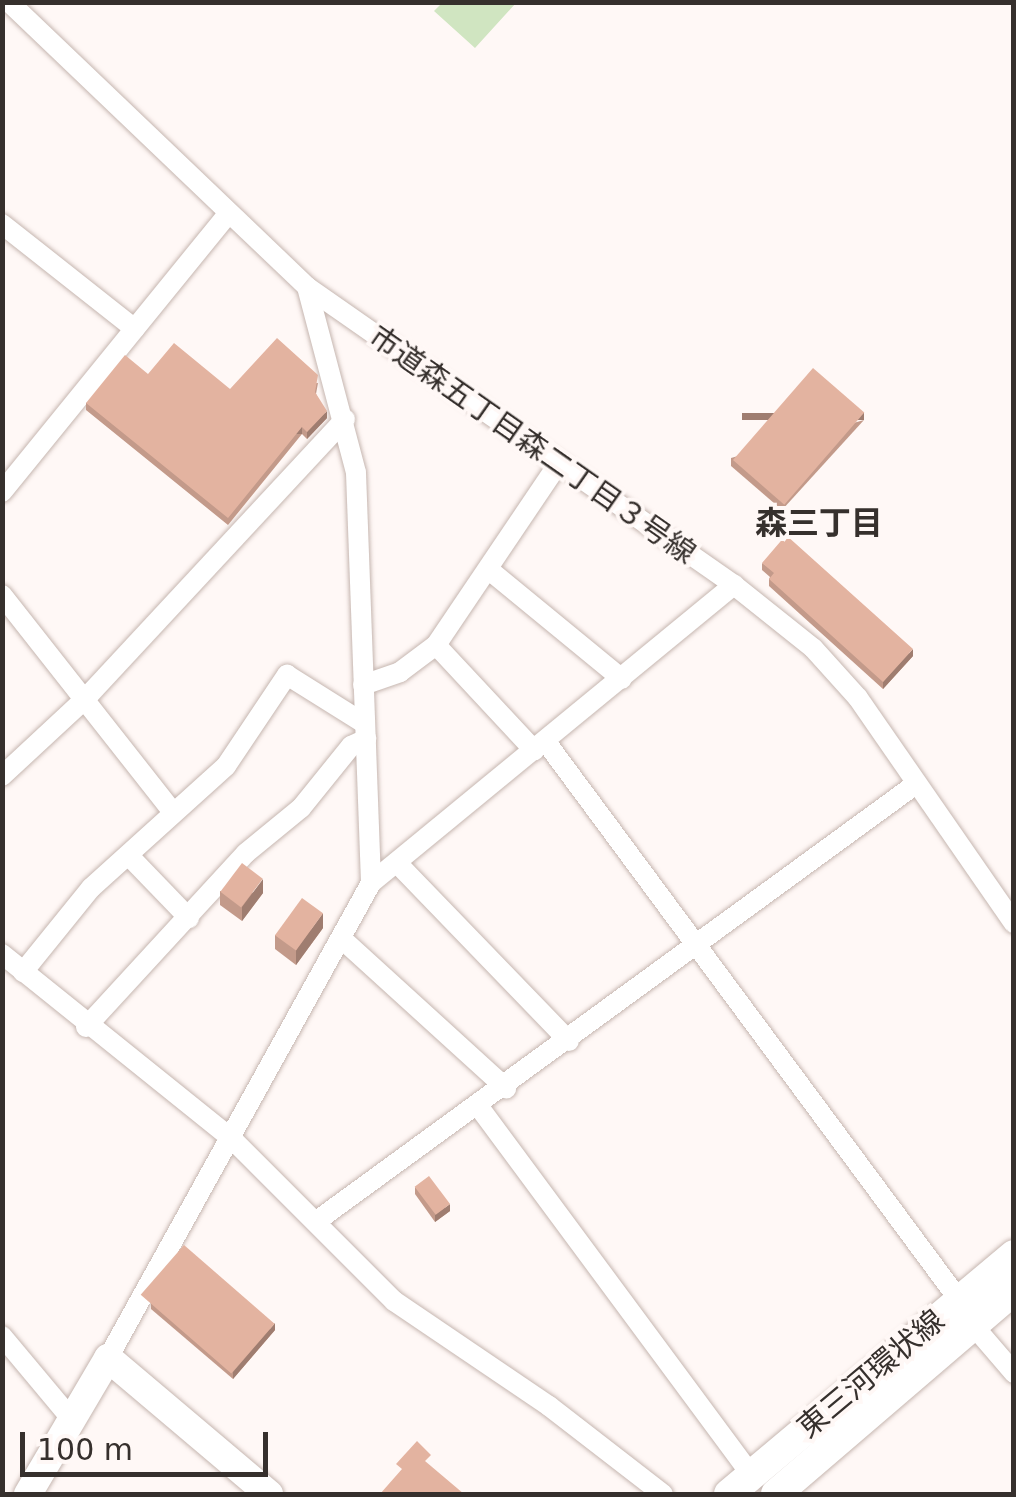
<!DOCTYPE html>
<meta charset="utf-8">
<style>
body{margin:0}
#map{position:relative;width:1016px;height:1497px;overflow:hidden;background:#fff8f6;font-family:"DejaVu Sans","Noto Sans JP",sans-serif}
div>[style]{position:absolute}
.green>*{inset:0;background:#d0e5c1}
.roads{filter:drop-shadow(0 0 2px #c6b6b0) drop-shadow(0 0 2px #c6b6b0)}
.street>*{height:20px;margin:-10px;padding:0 10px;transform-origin:10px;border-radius:10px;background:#fff}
.secondary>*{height:28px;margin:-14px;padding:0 14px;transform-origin:14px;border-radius:14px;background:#fff}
.primary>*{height:30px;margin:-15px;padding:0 15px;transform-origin:15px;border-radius:15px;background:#fff}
.wall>*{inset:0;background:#c39a8a}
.shaded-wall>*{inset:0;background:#9f7d70;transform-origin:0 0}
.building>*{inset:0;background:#e3b3a0;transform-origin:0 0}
span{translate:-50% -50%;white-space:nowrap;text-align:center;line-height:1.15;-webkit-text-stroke:8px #fff8f6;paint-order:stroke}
.street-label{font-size:30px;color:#36302d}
.neighbourhood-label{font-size:32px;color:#36302d;font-weight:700}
.frame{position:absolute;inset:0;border:5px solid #36302d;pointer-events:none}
.scale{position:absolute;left:20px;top:1432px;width:248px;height:45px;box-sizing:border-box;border:5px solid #36302d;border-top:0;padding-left:12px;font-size:30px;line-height:35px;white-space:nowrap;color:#36302d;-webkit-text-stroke:8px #fff8f6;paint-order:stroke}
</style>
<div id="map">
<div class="green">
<i style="clip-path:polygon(442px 3px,442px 2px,516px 3px,475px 48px,434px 11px)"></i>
</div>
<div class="roads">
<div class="street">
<i style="left:9px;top:2px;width:412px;rotate:43.7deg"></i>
<i style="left:307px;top:287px;width:521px;rotate:34.91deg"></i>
<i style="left:734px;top:585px;width:101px;rotate:38.6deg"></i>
<i style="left:813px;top:648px;width:67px;rotate:48deg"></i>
<i style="left:858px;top:698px;width:274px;rotate:55.3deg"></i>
<i style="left:2px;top:224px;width:169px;rotate:38.3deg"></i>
<i style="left:307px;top:287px;width:192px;rotate:75.2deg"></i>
<i style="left:356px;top:473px;width:410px;rotate:87.9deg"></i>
<i style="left:2px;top:492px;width:357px;rotate:-50.9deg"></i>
<i style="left:488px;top:569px;width:173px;rotate:39.4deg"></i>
<i style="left:2px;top:595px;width:275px;rotate:51.8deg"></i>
<i style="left:436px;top:645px;width:144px;rotate:47deg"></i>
<i style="left:363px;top:685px;width:39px;rotate:-19deg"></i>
<i style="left:400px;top:672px;width:45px;rotate:-36.9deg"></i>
<i style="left:436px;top:645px;width:218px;rotate:-56deg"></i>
<i style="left:546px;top:742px;width:694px;rotate:53.49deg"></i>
<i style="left:2px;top:776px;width:113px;rotate:-42.9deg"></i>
<i style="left:85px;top:699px;width:382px;rotate:-47.1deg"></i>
<i style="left:130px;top:857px;width:85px;rotate:46deg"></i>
<i style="left:398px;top:864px;width:246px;rotate:46deg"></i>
<i style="left:342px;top:939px;width:222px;rotate:42.3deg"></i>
<i style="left:2px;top:954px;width:292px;rotate:38.8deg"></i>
<i style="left:230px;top:1137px;width:232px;rotate:45deg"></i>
<i style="left:394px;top:1301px;width:187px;rotate:34.1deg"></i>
<i style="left:549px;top:1406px;width:144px;rotate:37.7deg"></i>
<i style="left:23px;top:972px;width:108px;rotate:-51deg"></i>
<i style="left:91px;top:888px;width:182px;rotate:-42.1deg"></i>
<i style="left:226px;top:766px;width:110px;rotate:-56.2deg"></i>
<i style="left:287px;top:675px;width:92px;rotate:32.1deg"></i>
<i style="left:86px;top:1027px;width:236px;rotate:-47.4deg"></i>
<i style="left:246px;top:853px;width:71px;rotate:-39.3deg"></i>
<i style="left:301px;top:808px;width:80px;rotate:-51.1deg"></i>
<i style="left:351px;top:746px;width:17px;rotate:-25deg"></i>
<i style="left:479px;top:1107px;width:458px;rotate:53.5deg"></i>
<i style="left:318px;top:1220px;width:740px;rotate:-36.1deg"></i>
<i style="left:972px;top:1324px;width:65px;rotate:49.4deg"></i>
<i style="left:2px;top:1336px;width:112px;rotate:50.1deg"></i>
<i style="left:108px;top:1358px;width:543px;rotate:-61.03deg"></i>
<i style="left:371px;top:883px;width:470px;rotate:-39.4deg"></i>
</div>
<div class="secondary">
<i style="left:28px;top:1494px;width:158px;rotate:-59.5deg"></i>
<i style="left:108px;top:1358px;width:211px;rotate:40.2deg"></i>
</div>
<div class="primary">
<i style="left:729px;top:1494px;width:372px;rotate:-40deg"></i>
<i style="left:776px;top:1494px;width:313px;rotate:-40.6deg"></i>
</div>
</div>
<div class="wall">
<i style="clip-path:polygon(148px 374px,230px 389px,318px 383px,316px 394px,327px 418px,307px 439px,302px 434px,228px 525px,86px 410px,86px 403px)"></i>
<i style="clip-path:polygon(864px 420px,782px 510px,731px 466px,731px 458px)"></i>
<i style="clip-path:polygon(762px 563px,913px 656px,883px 689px,769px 586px,769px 579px,770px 577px,762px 570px)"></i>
<i style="clip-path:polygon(220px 891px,263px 893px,242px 921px,220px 905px)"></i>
<i style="clip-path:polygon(323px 928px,296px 965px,275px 949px,275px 935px)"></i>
<i style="clip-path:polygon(415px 1187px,450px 1211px,435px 1222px,415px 1194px)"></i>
<i style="clip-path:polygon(151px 1302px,275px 1330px,233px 1379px,151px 1309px)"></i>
</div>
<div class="shaded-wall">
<i style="clip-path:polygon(327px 411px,327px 418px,307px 439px,307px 432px)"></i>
<i style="left:864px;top:413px;width:7px;height:122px;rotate:90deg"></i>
<i style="left:302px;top:427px;width:7px;height:117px;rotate:90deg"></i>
<i style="clip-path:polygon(913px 649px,913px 656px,883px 689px,883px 682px)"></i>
<i style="clip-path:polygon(263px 879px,263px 893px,242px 921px,242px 907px)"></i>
<i style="clip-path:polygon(323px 913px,323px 928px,296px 965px,296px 950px)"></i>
<i style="clip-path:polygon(450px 1204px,450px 1211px,435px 1222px,435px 1215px)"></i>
<i style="clip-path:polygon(275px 1323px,275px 1330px,233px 1379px,233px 1372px)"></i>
</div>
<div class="building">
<i style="clip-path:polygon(277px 338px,318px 375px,315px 392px,327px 411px,307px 432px,302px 427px,228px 518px,86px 403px,125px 355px,148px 374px,174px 343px,230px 389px)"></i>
<i style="left:813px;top:368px;width:68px;height:122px;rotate:41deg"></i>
<i style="clip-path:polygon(786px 535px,913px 649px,883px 682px,769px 579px,774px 573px,762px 563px)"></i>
<i style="left:242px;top:863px;width:26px;height:36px;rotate:37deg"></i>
<i style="left:302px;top:898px;width:26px;height:46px;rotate:36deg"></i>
<i style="left:429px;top:1176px;width:35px;height:18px;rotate:53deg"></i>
<i style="left:184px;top:1245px;width:120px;height:66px;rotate:41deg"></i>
<i style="clip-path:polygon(417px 1441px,431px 1455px,425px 1461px,464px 1494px,380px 1494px,402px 1469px,396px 1464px)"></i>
</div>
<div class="street-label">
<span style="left:532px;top:445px;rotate:35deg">市道森五丁目森二丁目３号線</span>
<span style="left:871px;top:1374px;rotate:-40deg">東三河環状線</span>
</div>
<div class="neighbourhood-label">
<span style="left:819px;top:523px">森三丁目</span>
</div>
<div class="frame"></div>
<div class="scale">100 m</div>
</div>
